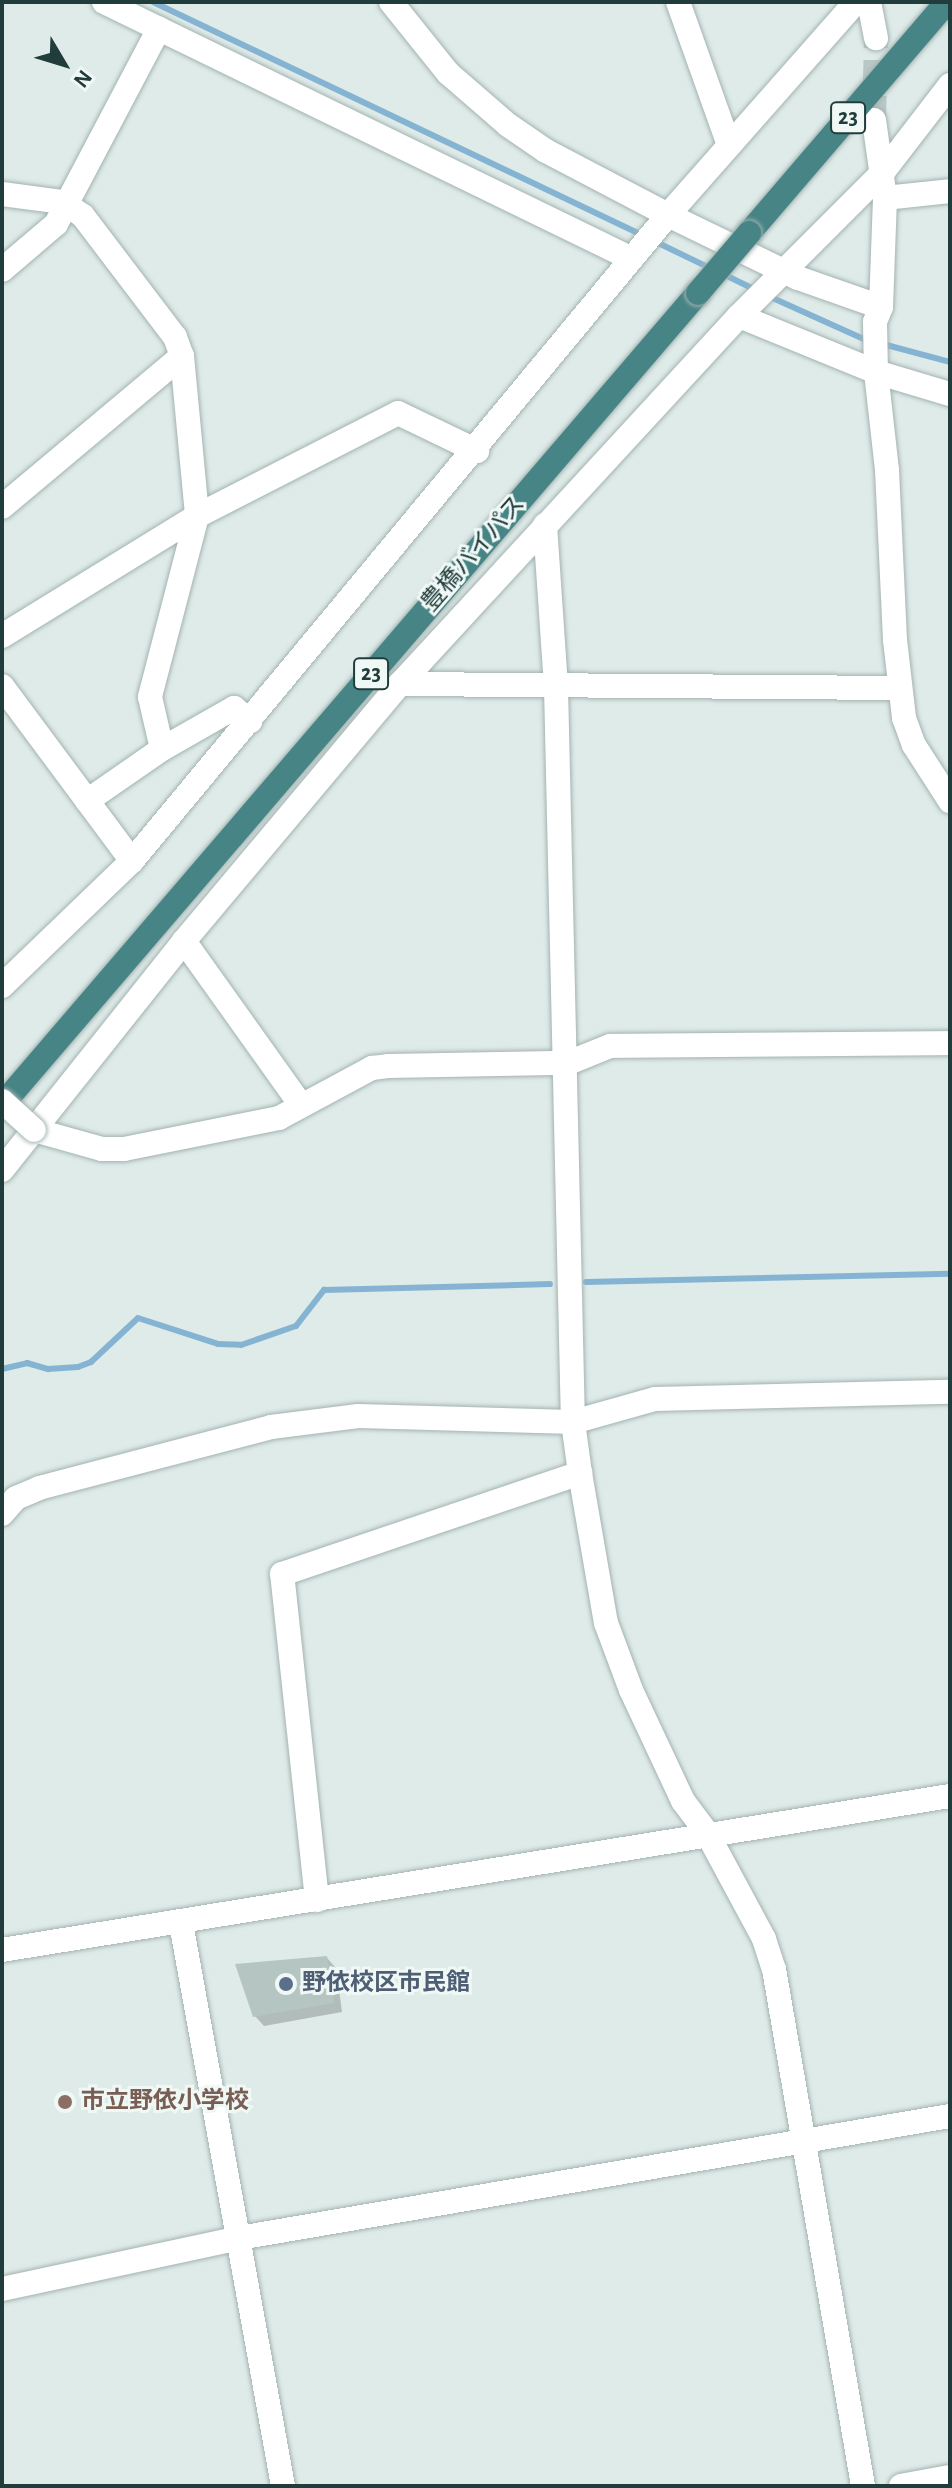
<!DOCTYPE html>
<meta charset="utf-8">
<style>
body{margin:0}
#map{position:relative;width:952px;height:2488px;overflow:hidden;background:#dfebe9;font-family:"Alegreya Sans","Noto Sans JP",sans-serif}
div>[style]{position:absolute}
.shadow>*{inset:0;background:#0003}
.stream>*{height:6px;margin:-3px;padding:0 3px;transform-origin:3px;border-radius:3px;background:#85b4d3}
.building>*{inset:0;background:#b5c6c2}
.tertiary-tunnel>*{height:24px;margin-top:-12px;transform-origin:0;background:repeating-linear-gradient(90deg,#b9c8c6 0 24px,transparent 0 36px)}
.roads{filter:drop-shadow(0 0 2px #a2b3b1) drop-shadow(0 0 2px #a2b3b1)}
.minor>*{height:24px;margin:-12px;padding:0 12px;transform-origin:12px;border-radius:12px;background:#fff}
.tertiary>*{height:24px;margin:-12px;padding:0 12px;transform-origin:12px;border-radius:12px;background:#fff}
.trunk>*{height:24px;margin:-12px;padding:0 12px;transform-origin:12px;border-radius:12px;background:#468485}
.bridges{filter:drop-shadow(0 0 2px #a2b3b1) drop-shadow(0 0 2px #a2b3b1)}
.minor-bridge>*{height:24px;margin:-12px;padding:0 12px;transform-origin:12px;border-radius:12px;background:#fff}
.trunk-bridge>*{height:24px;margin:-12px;padding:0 12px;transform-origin:12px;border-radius:12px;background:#468485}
.dots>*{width:22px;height:22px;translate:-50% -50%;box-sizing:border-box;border:4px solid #f0f8f6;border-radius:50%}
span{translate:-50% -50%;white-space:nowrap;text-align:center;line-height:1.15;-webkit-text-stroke:6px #f0f8f6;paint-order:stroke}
.shield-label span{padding:2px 6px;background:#f0f8f6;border:2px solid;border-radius:6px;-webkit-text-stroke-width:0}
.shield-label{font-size:22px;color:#203c3b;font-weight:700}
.street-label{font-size:24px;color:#203c3b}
.service-label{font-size:24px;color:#4e5e75;font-weight:700}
.left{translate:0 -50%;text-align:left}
.education-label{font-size:24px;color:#785e54;font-weight:700}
.frame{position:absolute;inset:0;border:4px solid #203c3b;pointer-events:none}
.north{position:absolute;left:24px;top:24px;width:80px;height:80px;-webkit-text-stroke:6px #f0f8f6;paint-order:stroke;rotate:128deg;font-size:22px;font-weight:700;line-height:32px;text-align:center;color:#203c3b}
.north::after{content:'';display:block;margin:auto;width:28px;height:36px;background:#203c3b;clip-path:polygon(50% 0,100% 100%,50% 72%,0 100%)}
</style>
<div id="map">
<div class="shadow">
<i style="clip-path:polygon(327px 1958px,336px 1968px,342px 2012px,264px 2026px,255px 2016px)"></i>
</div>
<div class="stream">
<i style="left:153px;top:2px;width:544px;rotate:25.48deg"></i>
<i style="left:654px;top:241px;width:64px;rotate:25.8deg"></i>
<i style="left:723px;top:274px;width:37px;rotate:26deg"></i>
<i style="left:766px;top:295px;width:112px;rotate:24.3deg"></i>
<i style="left:879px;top:343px;width:73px;rotate:15deg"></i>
<i style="left:586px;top:1282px;width:364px;rotate:-1.3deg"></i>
<i style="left:2px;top:1369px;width:26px;rotate:-13deg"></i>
<i style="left:27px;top:1363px;width:22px;rotate:16deg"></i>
<i style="left:48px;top:1369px;width:30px;rotate:-4deg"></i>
<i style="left:78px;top:1367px;width:14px;rotate:-21deg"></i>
<i style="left:91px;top:1362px;width:64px;rotate:-43.1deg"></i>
<i style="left:138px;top:1318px;width:84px;rotate:18deg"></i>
<i style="left:218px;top:1344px;width:23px;rotate:2deg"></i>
<i style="left:241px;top:1345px;width:58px;rotate:-19.1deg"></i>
<i style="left:296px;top:1326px;width:46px;rotate:-52.1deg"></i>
<i style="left:324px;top:1290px;width:226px;rotate:-1.5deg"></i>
</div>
<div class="building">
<i style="clip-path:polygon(327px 1956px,334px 2003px,253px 2017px,235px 1964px)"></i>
</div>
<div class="tertiary-tunnel">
<i style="left:874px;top:120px;width:82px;rotate:-88.6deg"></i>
</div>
<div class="roads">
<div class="minor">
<i style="left:104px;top:2px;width:587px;rotate:25.95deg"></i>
<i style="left:678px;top:2px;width:152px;rotate:70.4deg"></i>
<i style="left:2px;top:194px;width:62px;rotate:7.5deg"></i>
<i style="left:63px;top:202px;width:24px;rotate:35deg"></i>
<i style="left:83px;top:216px;width:152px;rotate:52.8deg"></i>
<i style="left:175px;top:337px;width:20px;rotate:70deg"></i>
<i style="left:182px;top:356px;width:161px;rotate:84.6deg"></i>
<i style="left:197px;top:516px;width:187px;rotate:104.6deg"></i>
<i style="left:150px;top:697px;width:53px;rotate:77deg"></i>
<i style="left:885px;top:198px;width:65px;rotate:-6.1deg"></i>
<i style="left:668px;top:215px;width:144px;rotate:25.9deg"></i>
<i style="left:798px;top:278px;width:88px;rotate:19.3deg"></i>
<i style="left:2px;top:270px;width:71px;rotate:-40.4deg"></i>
<i style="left:56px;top:224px;width:221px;rotate:-62.2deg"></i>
<i style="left:739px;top:316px;width:148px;rotate:22.2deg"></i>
<i style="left:876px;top:372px;width:77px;rotate:16.6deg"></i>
<i style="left:2px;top:507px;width:235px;rotate:-40deg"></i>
<i style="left:545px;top:525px;width:162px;rotate:86.1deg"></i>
<i style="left:556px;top:687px;width:735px;rotate:88.68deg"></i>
<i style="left:573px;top:1422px;width:51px;rotate:82.2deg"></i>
<i style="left:580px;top:1473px;width:152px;rotate:80.2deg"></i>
<i style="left:606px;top:1623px;width:72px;rotate:69.5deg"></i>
<i style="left:631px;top:1690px;width:123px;rotate:64.9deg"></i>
<i style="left:683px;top:1801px;width:40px;rotate:53deg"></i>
<i style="left:707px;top:1833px;width:120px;rotate:61.7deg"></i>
<i style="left:764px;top:1939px;width:32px;rotate:72deg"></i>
<i style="left:774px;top:1969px;width:525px;rotate:80.23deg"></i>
<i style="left:2px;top:636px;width:229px;rotate:-31.6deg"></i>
<i style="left:197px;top:516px;width:226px;rotate:-27.1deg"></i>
<i style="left:398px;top:413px;width:88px;rotate:25.7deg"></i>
<i style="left:400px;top:684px;width:500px;rotate:0.46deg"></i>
<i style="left:2px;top:686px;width:218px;rotate:53.4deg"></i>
<i style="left:87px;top:801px;width:91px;rotate:-34.7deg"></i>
<i style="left:162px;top:749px;width:83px;rotate:-29.7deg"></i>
<i style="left:234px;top:708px;width:21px;rotate:39deg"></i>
<i style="left:184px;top:941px;width:201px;rotate:54.5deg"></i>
<i style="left:2px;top:986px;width:180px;rotate:-43.9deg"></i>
<i style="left:132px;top:861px;width:839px;rotate:-50.32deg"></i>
<i style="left:668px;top:215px;width:284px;rotate:-48.6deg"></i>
<i style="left:34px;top:1130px;width:71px;rotate:15.6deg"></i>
<i style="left:102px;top:1149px;width:22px"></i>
<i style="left:124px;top:1149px;width:158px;rotate:-11.3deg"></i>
<i style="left:279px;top:1118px;width:106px;rotate:-28.3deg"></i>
<i style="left:372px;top:1068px;width:16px;rotate:-7deg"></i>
<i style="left:388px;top:1066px;width:180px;rotate:-1deg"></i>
<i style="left:568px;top:1063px;width:45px;rotate:-22deg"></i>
<i style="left:610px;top:1046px;width:340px;rotate:-0.5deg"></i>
<i style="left:2px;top:1170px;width:293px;rotate:-51.5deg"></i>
<i style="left:184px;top:941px;width:336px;rotate:-50deg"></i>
<i style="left:400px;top:684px;width:500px;rotate:-47.35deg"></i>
<i style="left:739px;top:316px;width:204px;rotate:-45deg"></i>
<i style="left:883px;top:172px;width:110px;rotate:-52.4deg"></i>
<i style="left:2px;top:1514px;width:21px;rotate:-49deg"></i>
<i style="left:16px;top:1498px;width:25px;rotate:-23deg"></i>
<i style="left:39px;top:1488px;width:240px;rotate:-14.7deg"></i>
<i style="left:271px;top:1427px;width:88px;rotate:-7.2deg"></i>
<i style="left:358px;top:1416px;width:215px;rotate:1.6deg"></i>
<i style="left:573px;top:1422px;width:85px;rotate:-15.7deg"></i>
<i style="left:655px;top:1399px;width:295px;rotate:-1.4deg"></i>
<i style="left:317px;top:1900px;width:328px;rotate:-96.1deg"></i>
<i style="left:282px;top:1574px;width:315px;rotate:-18.7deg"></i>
<i style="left:181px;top:1923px;width:572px;rotate:79.73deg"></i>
<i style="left:2px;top:2289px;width:242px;rotate:-12.1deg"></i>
<i style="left:239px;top:2238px;width:721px;rotate:-9.74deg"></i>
</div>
<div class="tertiary">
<i style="left:391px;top:2px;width:91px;rotate:51.2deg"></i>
<i style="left:448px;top:73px;width:79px;rotate:40.9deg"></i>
<i style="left:508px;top:125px;width:46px;rotate:34.4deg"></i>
<i style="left:546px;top:151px;width:138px;rotate:27.7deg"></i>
<i style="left:869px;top:2px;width:37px;rotate:79deg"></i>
<i style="left:874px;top:120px;width:79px;rotate:82deg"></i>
<i style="left:885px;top:198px;width:109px;rotate:92.1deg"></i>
<i style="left:881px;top:307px;width:16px;rotate:112deg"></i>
<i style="left:875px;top:322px;width:50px;rotate:88.9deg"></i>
<i style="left:876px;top:372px;width:99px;rotate:83.6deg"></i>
<i style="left:887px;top:470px;width:170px;rotate:87.3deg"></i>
<i style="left:895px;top:640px;width:79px;rotate:83.4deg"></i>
<i style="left:904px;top:718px;width:29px;rotate:70deg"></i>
<i style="left:914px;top:745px;width:67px;rotate:57.3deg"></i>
<i style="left:2px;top:1950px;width:960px;rotate:-9.23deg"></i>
<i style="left:901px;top:2486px;width:50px;rotate:-10.4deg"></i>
</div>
<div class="trunk">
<i style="left:749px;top:233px;width:304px;rotate:-49.4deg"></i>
<i style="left:2px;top:1105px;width:1069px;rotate:-49.4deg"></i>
</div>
</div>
<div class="bridges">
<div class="minor-bridge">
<i style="left:2px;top:1101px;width:43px;rotate:42.2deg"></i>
</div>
<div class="trunk-bridge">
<i style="left:698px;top:293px;width:79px;rotate:-49.6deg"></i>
</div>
</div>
<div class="dots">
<i style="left:286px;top:1984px;background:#5c6f8a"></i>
<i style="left:65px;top:2102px;background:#8d6e63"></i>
</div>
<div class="shield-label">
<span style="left:848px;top:118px">23</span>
<span style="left:371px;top:674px">23</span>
</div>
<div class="street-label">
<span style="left:474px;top:554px;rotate:-49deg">豊橋バイパス</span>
</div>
<div class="service-label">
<span class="left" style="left:302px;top:1984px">野依校区市民館</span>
</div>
<div class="education-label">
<span class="left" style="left:81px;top:2102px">市立野依小学校</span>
</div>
<div class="frame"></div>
<div class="north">N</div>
</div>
